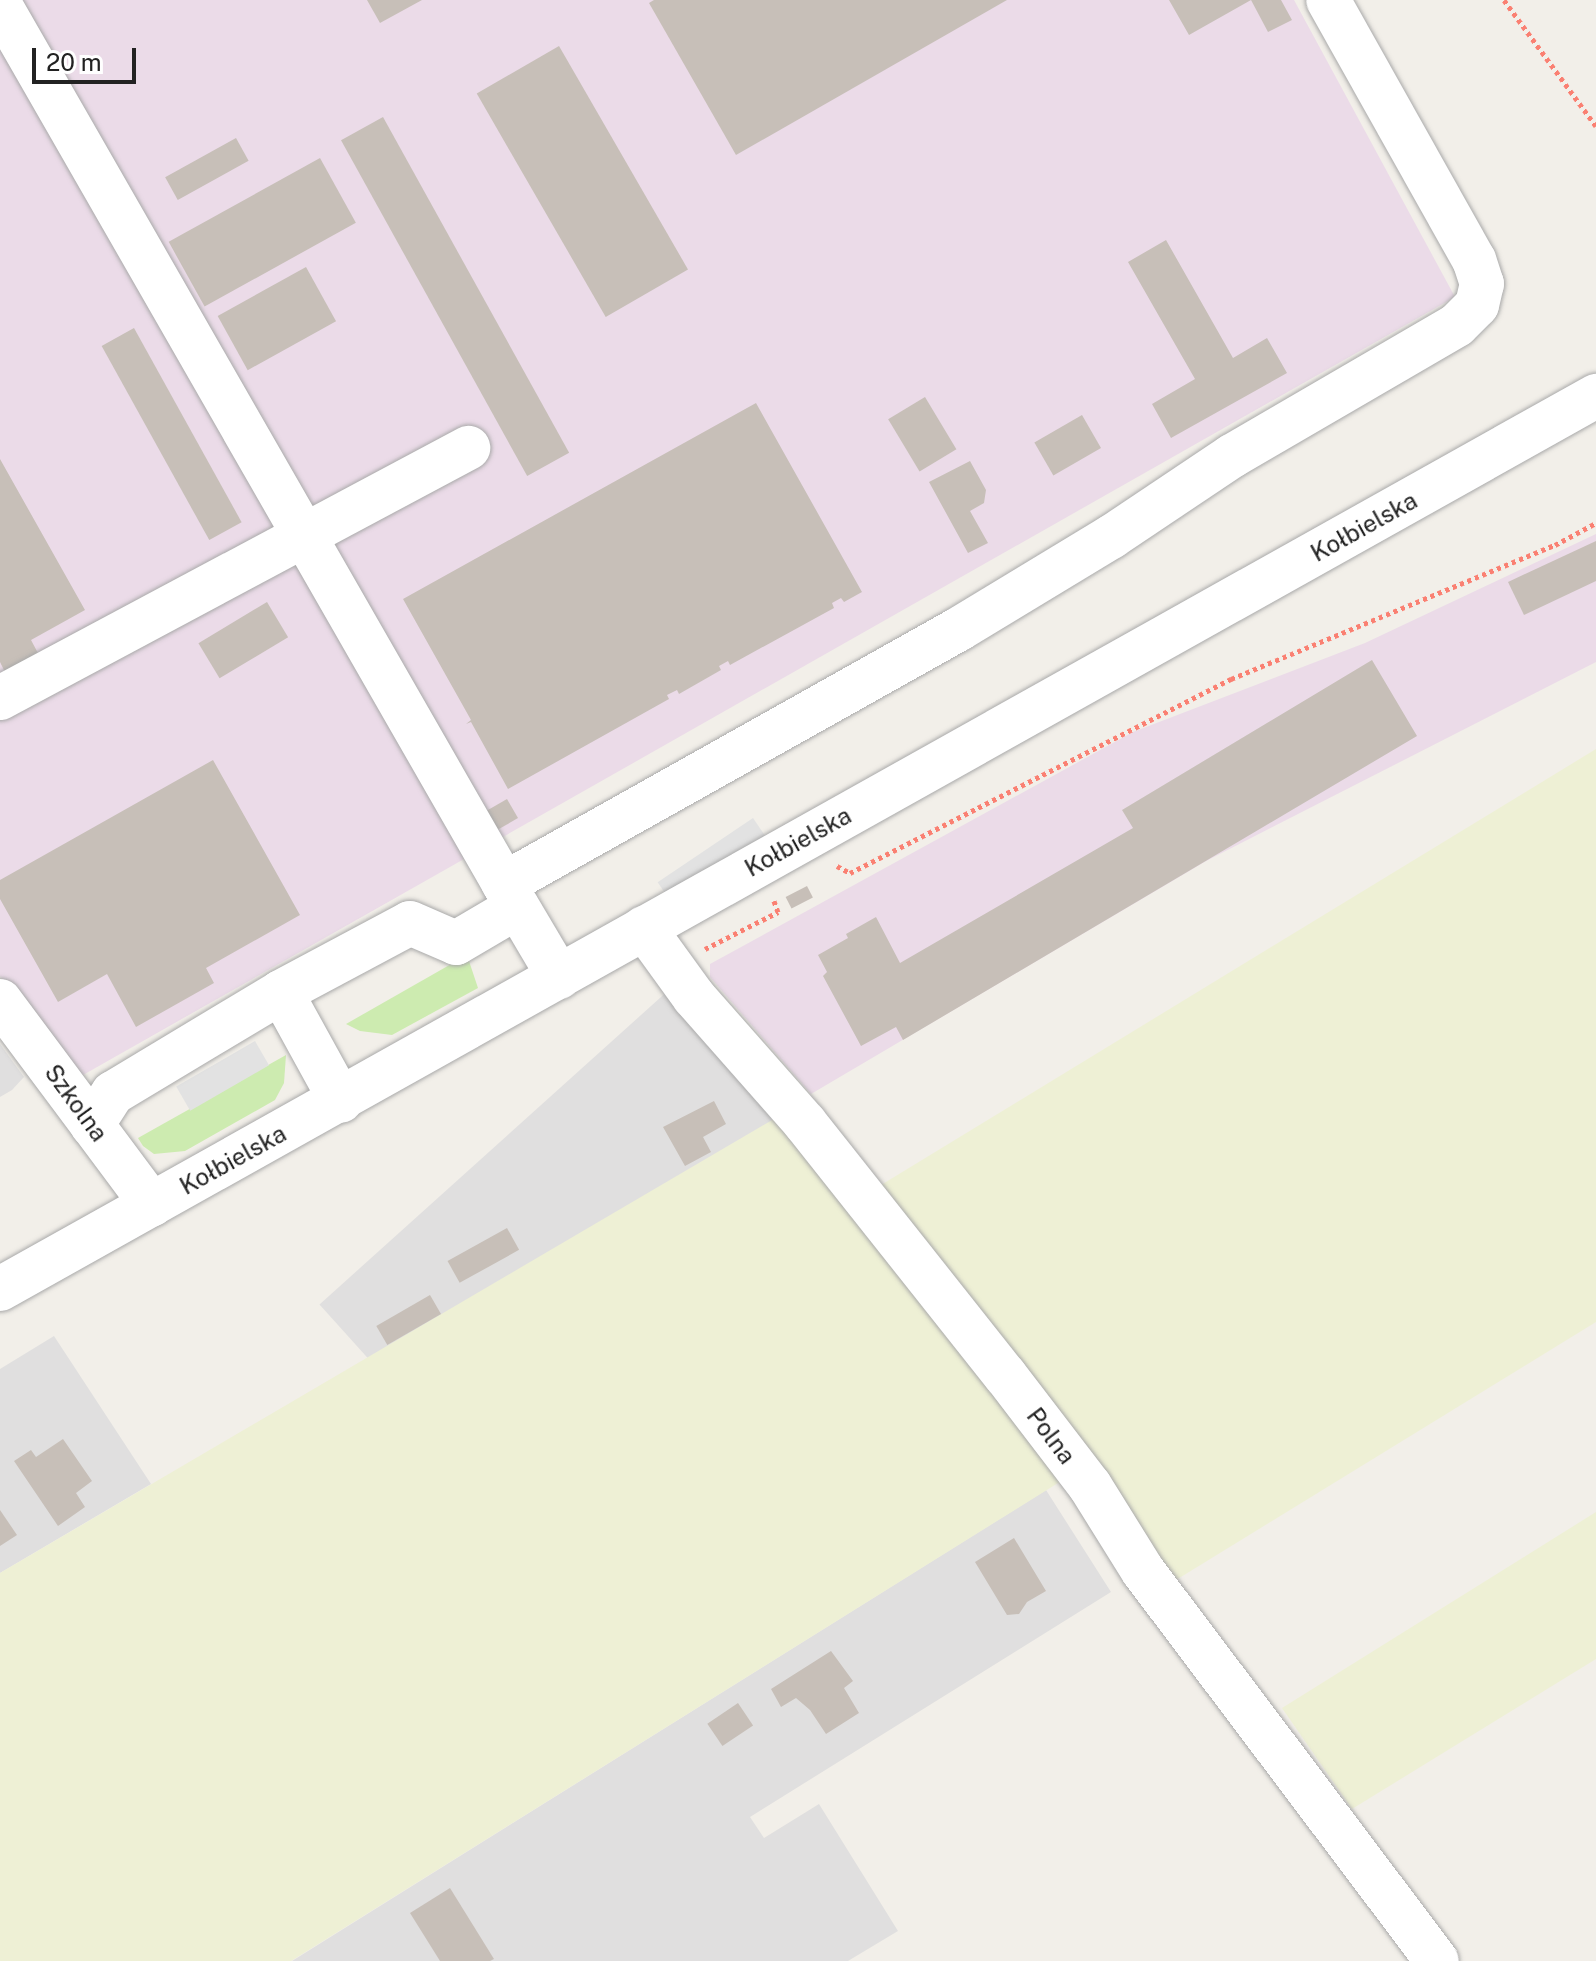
<!DOCTYPE html>
<meta charset="utf-8">
<style>
body{margin:0}
#map{position:relative;width:1596px;height:1961px;overflow:hidden;background:#f2efe9;font-family:"Public Sans",sans-serif}
div>[style]{position:absolute}
.residential>*{inset:0;background:#e0dfdf;transform-origin:0 0}
.industrial>*{inset:0;background:#ebdbe8}
.farmland>*{inset:0;background:#eef0d5}
.grass>*{inset:0;background:#cdebb0}
.parking>*{inset:0;background:#e2e2e2;transform-origin:0 0}
.building>*{inset:0;background:#c7bfb8;transform-origin:0 0}
.path>*{height:5px;margin-top:-2.5px;transform-origin:0;background:repeating-linear-gradient(90deg,#fa8072 0 4px,transparent 0 8px)}
.roads{filter:drop-shadow(0 0 2px #a9a9a9) drop-shadow(0 0 2px #a9a9a9)}
.minor>*{height:44px;margin:-22px;padding:0 22px;transform-origin:22px;border-radius:22px;background:#fff}
span{translate:-50% -50%;white-space:nowrap;text-align:center;line-height:1.15;-webkit-text-stroke:8px #fff;paint-order:stroke}
.street-label{font-size:24px;color:#222}
.scale{position:absolute;left:32px;top:48px;width:104px;height:36px;box-sizing:border-box;border:4px solid #222;border-top:0;padding-left:10px;font-size:24px;line-height:28px;white-space:nowrap;color:#222;-webkit-text-stroke:6px #fff;paint-order:stroke}
</style>
<div id="map">
<div class="residential">
<i style="left:671px;top:988px;width:169px;height:473px;rotate:48deg"></i>
<i style="clip-path:polygon(0 1044px,24px 1077px,12px 1090px,0 1097px)"></i>
<i style="clip-path:polygon(54px 1336px,151px 1484px,0 1573px,0 1369px)"></i>
<i style="clip-path:polygon(1046px 1490px,1111px 1592px,750px 1817px,764px 1838px,819px 1804px,898px 1931px,848px 1961px,292px 1961px)"></i>
</div>
<div class="industrial">
<i style="clip-path:polygon(0 0,1294px 0,1455px 297px,76px 1079px,0 976px)"></i>
<i style="clip-path:polygon(1596px 534px,1596px 662px,1208px 860px,811px 1094px,710px 977px,710px 964px,1133px 732px,1365px 643px)"></i>
</div>
<div class="farmland">
<i style="clip-path:polygon(1596px 749px,1596px 1322px,1176px 1580px,881px 1185px)"></i>
<i style="clip-path:polygon(784px 1113px,1066px 1478px,291px 1961px,0 1961px,0 1573px)"></i>
<i style="clip-path:polygon(1596px 1512px,1596px 1659px,1352px 1809px,1282px 1708px)"></i>
</div>
<div class="grass">
<i style="clip-path:polygon(467px 955px,478px 988px,392px 1035px,360px 1031px,346px 1024px)"></i>
<i style="clip-path:polygon(286px 1055px,284px 1083px,275px 1100px,185px 1151px,154px 1154px,143px 1146px,138px 1138px)"></i>
</div>
<div class="parking">
<i style="left:753px;top:818px;width:23px;height:115px;rotate:56deg"></i>
<i style="left:255px;top:1041px;width:28px;height:91px;rotate:60deg"></i>
</div>
<div class="building">
<i style="clip-path:polygon(367px 0,422px 0,380px 23px)"></i>
<i style="clip-path:polygon(654px 0,1007px 0,736px 155px,649px 3px)"></i>
<i style="clip-path:polygon(1169px 0,1281px 0,1292px 20px,1268px 32px,1251px 0,1189px 35px)"></i>
<i style="left:559px;top:46px;width:258px;height:95px;rotate:60deg"></i>
<i style="left:383px;top:117px;width:384px;height:48px;rotate:61deg"></i>
<i style="left:236px;top:138px;width:26px;height:81px;rotate:61deg"></i>
<i style="left:320px;top:158px;width:74px;height:173px;rotate:61deg"></i>
<i style="clip-path:polygon(1166px 240px,1233px 358px,1267px 338px,1287px 373px,1171px 438px,1152px 404px,1195px 379px,1128px 262px)"></i>
<i style="left:306px;top:267px;width:62px;height:101px;rotate:61deg"></i>
<i style="left:134px;top:328px;width:222px;height:37px;rotate:61deg"></i>
<i style="left:925px;top:397px;width:61px;height:43px;rotate:59deg"></i>
<i style="clip-path:polygon(756px 403px,862px 592px,844px 602px,841px 598px,832px 603px,834px 608px,730px 665px,728px 661px,719px 666px,721px 670px,679px 694px,677px 690px,667px 695px,669px 699px,508px 789px,471px 722px,466px 724px,471px 720px,403px 599px)"></i>
<i style="left:1082px;top:415px;width:38px;height:55px;rotate:60deg"></i>
<i style="clip-path:polygon(0 459px,85px 610px,31px 640px,39px 655px,6px 674px,0 662px)"></i>
<i style="clip-path:polygon(970px 461px,986px 490px,984px 503px,970px 511px,988px 543px,968px 553px,929px 482px)"></i>
<i style="clip-path:polygon(1596px 541px,1596px 581px,1524px 615px,1508px 582px)"></i>
<i style="left:267px;top:602px;width:41px;height:80px;rotate:59deg"></i>
<i style="clip-path:polygon(1372px 660px,1417px 736px,903px 1040px,896px 1027px,861px 1046px,823px 976px,827px 972px,818px 955px,848px 938px,846px 934px,876px 917px,900px 963px,1133px 828px,1122px 810px)"></i>
<i style="clip-path:polygon(213px 760px,300px 915px,206px 968px,214px 983px,136px 1027px,107px 974px,58px 1002px,0 899px,0 880px)"></i>
<i style="left:507px;top:799px;width:22px;height:23px;rotate:60deg"></i>
<i style="left:807px;top:886px;width:13px;height:24px;rotate:63deg"></i>
<i style="clip-path:polygon(714px 1101px,726px 1124px,703px 1137px,711px 1152px,685px 1166px,663px 1127px)"></i>
<i style="left:507px;top:1228px;width:25px;height:68px;rotate:61deg"></i>
<i style="left:430px;top:1295px;width:22px;height:62px;rotate:60deg"></i>
<i style="clip-path:polygon(63px 1439px,92px 1481px,76px 1493px,85px 1507px,58px 1526px,14px 1461px,31px 1450px,36px 1457px)"></i>
<i style="clip-path:polygon(0 1510px,17px 1535px,0 1546px)"></i>
<i style="clip-path:polygon(1014px 1538px,1046px 1591px,1027px 1602px,1019px 1614px,1007px 1615px,975px 1562px)"></i>
<i style="clip-path:polygon(831px 1651px,853px 1681px,844px 1688px,859px 1713px,826px 1734px,810px 1710px,796px 1698px,781px 1707px,771px 1689px)"></i>
<i style="left:738px;top:1703px;width:27px;height:37px;rotate:56deg"></i>
<i style="clip-path:polygon(450px 1888px,494px 1959px,490px 1961px,440px 1961px,410px 1913px)"></i>
</div>
<div class="path">
<i style="left:1504px;top:0;width:156px;rotate:53.9deg"></i>
<i style="left:837px;top:866px;width:15px;rotate:28deg"></i>
<i style="left:850px;top:873px;width:428px;rotate:-27deg"></i>
<i style="left:1231px;top:679px;width:351px;rotate:-22.5deg"></i>
<i style="left:1555px;top:545px;width:47px;rotate:-28.2deg"></i>
<i style="left:705px;top:949px;width:82px;rotate:-26.9deg"></i>
<i style="left:778px;top:912px;width:12px;rotate:-110deg"></i>
</div>
<div class="roads">
<div class="minor">
<i style="left:0;top:5px;width:1013px;rotate:60.17deg"></i>
<i style="left:0;top:698px;width:531px;rotate:-28.11deg"></i>
<i style="left:644px;top:928px;width:85px;rotate:54.1deg"></i>
<i style="left:694px;top:997px;width:168px;rotate:48.6deg"></i>
<i style="left:805px;top:1123px;width:322px;rotate:51.6deg"></i>
<i style="left:1005px;top:1375px;width:140px;rotate:52.6deg"></i>
<i style="left:1090px;top:1486px;width:100px;rotate:58.1deg"></i>
<i style="left:1143px;top:1571px;width:488px;rotate:53deg"></i>
<i style="left:559px;top:977px;width:108px;rotate:-120.6deg"></i>
<i style="left:504px;top:884px;width:522px;rotate:-29.27deg"></i>
<i style="left:959px;top:629px;width:178px;rotate:-31.2deg"></i>
<i style="left:1111px;top:537px;width:146px;rotate:-33.8deg"></i>
<i style="left:1232px;top:456px;width:260px;rotate:-30.2deg"></i>
<i style="left:1457px;top:325px;width:28px;rotate:-45deg"></i>
<i style="left:1477px;top:305px;width:22px;rotate:-77deg"></i>
<i style="left:1482px;top:284px;width:25px;rotate:-108deg"></i>
<i style="left:1474px;top:260px;width:298px;rotate:-119.3deg"></i>
<i style="left:281px;top:992px;width:146px;rotate:-28.1deg"></i>
<i style="left:410px;top:923px;width:50px;rotate:23.5deg"></i>
<i style="left:456px;top:943px;width:71px;rotate:-30.5deg"></i>
<i style="left:0;top:1001px;width:254px;rotate:53.3deg"></i>
<i style="left:92px;top:1125px;width:38px;rotate:-57deg"></i>
<i style="left:113px;top:1093px;width:196px;rotate:-31deg"></i>
<i style="left:281px;top:992px;width:124px;rotate:61.2deg"></i>
<i style="left:0;top:1289px;width:1829px;rotate:-29.23deg"></i>
</div>
</div>
<div class="street-label">
<span style="left:1364px;top:527px;rotate:-29deg">Kołbielska</span>
<span style="left:798px;top:842px;rotate:-29deg">Kołbielska</span>
<span style="left:76px;top:1103px;rotate:54deg">Szkolna</span>
<span style="left:233px;top:1160px;rotate:-29deg">Kołbielska</span>
<span style="left:1051px;top:1436px;rotate:53deg">Polna</span>
</div>
<div class="scale">20 m</div>
</div>
